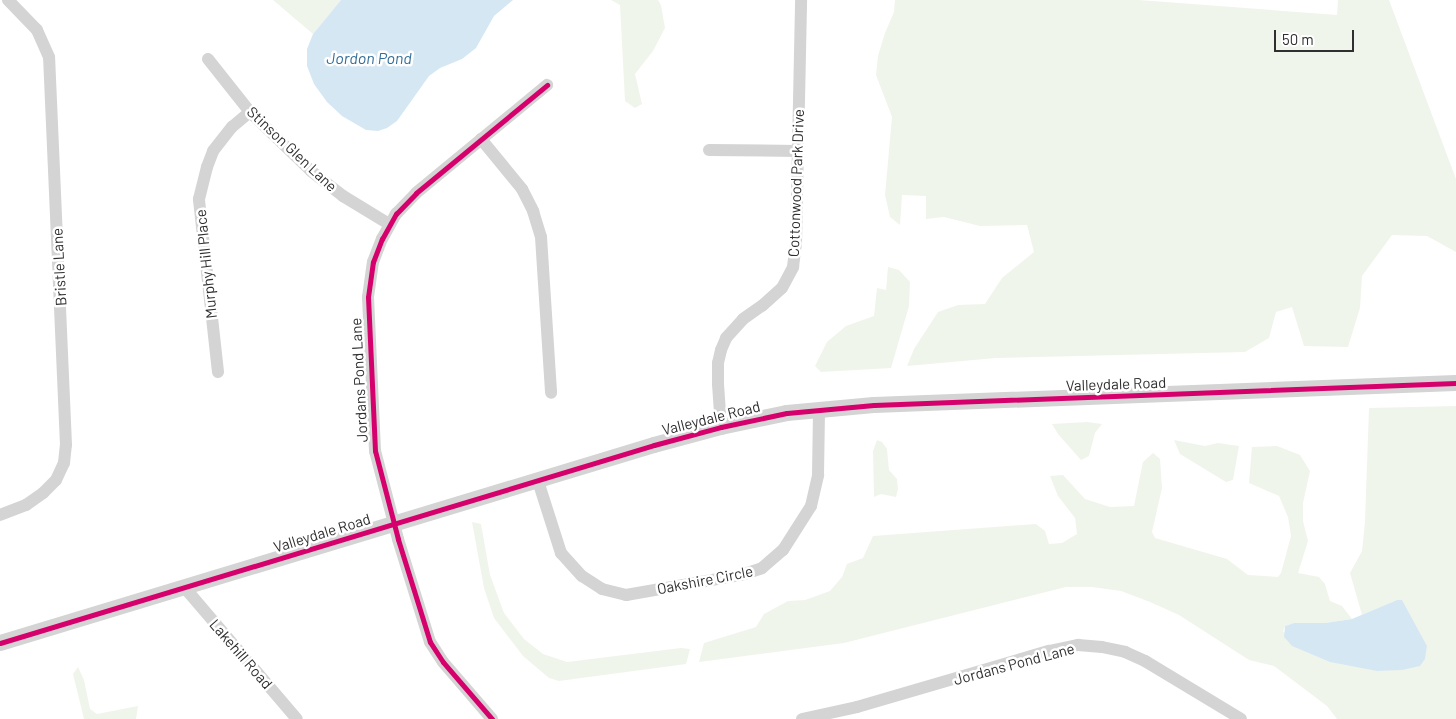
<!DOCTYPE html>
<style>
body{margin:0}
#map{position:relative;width:1456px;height:719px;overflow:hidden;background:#fff;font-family:Barlow,sans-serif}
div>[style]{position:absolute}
.green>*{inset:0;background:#f0f5eb}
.water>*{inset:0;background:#d6e7f4}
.minor>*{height:12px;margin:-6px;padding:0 6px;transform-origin:6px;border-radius:6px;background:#d4d4d4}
.tertiary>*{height:16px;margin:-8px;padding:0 8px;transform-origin:8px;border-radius:8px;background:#d4d4d4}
.cycleway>*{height:5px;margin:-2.5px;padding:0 2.5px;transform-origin:2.5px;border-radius:2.5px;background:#d6006c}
span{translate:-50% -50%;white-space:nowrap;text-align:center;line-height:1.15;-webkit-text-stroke:5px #fff;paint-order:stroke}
.street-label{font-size:15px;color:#2f2f2f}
.water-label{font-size:16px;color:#346e99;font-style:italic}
.scale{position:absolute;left:1274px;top:30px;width:80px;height:22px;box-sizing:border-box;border:2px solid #2f2f2f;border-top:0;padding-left:6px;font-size:15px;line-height:18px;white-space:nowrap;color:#2f2f2f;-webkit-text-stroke:4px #fff;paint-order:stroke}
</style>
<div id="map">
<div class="green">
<i style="clip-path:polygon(273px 0,341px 0,313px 34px)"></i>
<i style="clip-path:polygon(611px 0,658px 0,661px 5px,665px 28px,653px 51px,635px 74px,642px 104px,635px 108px,625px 101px,620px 5px)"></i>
<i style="clip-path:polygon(895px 0,1139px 0,1337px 15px,1338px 0,1389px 0,1456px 179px,1456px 252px,1427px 236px,1392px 235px,1362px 276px,1360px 308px,1348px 347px,1304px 346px,1292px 307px,1276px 312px,1269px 338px,1245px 352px,996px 358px,907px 366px,914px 349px,938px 312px,958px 305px,985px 304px,1002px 278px,1034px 252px,1027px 225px,980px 226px,944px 217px,926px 219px,926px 196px,902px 195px,900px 225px,890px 217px,885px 195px,892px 117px,876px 75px,878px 56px,885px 33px,894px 12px)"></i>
<i style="clip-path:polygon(888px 267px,899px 270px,910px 282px,909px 306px,891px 368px,821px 372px,815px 366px,827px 342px,846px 326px,874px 316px,877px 288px,886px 290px)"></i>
<i style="clip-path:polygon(1456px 406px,1456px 719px,1337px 719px,1327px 706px,1274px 666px,1249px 660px,1179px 615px,1150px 602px,1121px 591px,1092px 587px,1066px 587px,844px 643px,699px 662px,704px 643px,756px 627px,764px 614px,788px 601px,805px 600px,830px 591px,842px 577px,847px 564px,863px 558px,873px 536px,1036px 524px,1045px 531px,1049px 544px,1062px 543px,1077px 534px,1075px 518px,1058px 496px,1050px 476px,1063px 475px,1085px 499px,1110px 507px,1134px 506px,1143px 462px,1153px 453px,1160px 459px,1162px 488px,1152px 532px,1155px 538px,1227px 559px,1248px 575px,1278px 577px,1281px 573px,1291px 536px,1288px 517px,1279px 496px,1249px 483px,1252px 447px,1277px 446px,1300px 455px,1310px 471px,1303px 503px,1303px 521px,1308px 541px,1298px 573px,1319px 577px,1325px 584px,1330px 601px,1342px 606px,1352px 619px,1325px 623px,1294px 623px,1285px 626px,1283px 632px,1412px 667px,1420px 666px,1397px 600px,1362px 615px,1350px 573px,1362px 551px,1365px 522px,1369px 408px)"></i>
<i style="clip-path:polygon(1087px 422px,1102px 424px,1095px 433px,1089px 456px,1081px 460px,1058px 434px,1052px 424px)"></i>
<i style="clip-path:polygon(877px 440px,882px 442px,887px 449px,889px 470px,897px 479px,898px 489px,896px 497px,881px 494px,874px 497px,873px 451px)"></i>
<i style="clip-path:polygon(1174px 440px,1205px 446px,1218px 443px,1239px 446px,1233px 480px,1226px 482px,1180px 454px)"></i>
<i style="clip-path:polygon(472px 522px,481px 524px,490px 575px,504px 613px,524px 639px,543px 654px,567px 662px,681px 648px,690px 649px,686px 664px,559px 681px,549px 678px,523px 656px,494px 618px,484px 588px)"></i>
<i style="clip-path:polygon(78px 667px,84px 680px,90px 709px,97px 714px,138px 706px,136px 719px,84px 719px,73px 674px)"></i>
</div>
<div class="water">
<i style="clip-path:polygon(341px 0,513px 0,494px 16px,476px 48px,462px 59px,440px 68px,429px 76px,397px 121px,387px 128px,378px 131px,366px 130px,342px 116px,327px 102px,314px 84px,307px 66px,307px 49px,313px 34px)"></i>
<i style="clip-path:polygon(1397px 600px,1402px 600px,1427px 646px,1425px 659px,1420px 666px,1402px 670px,1377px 671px,1330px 662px,1292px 646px,1284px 637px,1285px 626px,1294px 623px,1325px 623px,1352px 619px)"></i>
</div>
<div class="minor">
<i style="left:208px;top:59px;width:68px;rotate:51.6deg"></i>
<i style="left:250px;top:112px;width:85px;rotate:44deg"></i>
<i style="left:311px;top:171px;width:41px;rotate:38deg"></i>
<i style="left:343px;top:196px;width:54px;rotate:31.3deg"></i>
<i style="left:481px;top:139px;width:65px;rotate:50.6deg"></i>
<i style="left:522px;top:189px;width:25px;rotate:63deg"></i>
<i style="left:533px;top:211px;width:27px;rotate:73deg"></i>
<i style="left:541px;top:237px;width:156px;rotate:86.3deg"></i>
<i style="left:709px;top:150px;width:89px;rotate:0.6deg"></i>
<i style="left:218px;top:372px;width:174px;rotate:-96.3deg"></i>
<i style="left:199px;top:199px;width:33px;rotate:-76deg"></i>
<i style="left:207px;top:167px;width:17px;rotate:-69deg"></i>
<i style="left:213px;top:151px;width:31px;rotate:-52deg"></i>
<i style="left:232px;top:127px;width:23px;rotate:-40deg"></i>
<i style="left:721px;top:427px;width:43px;rotate:-94deg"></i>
<i style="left:718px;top:384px;width:21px;rotate:-90deg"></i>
<i style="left:718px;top:363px;width:13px;rotate:-77deg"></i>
<i style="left:721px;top:350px;width:13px;rotate:-67deg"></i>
<i style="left:726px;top:338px;width:25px;rotate:-48deg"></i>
<i style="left:743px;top:319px;width:24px;rotate:-35deg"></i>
<i style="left:763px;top:305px;width:25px;rotate:-42deg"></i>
<i style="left:782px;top:288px;width:24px;rotate:-62deg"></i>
<i style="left:793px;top:267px;width:23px;rotate:-83deg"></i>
<i style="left:796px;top:244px;width:244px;rotate:-88.8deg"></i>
<i style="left:538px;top:481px;width:76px;rotate:72.3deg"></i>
<i style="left:561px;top:553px;width:31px;rotate:48deg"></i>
<i style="left:582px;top:576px;width:24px;rotate:33deg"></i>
<i style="left:602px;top:589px;width:25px;rotate:14deg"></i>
<i style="left:626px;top:595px;width:117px;rotate:-9.9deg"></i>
<i style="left:741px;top:575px;width:22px;rotate:-18deg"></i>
<i style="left:762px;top:568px;width:28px;rotate:-41deg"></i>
<i style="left:783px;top:550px;width:52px;rotate:-57.5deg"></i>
<i style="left:811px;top:506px;width:32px;rotate:-77deg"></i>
<i style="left:818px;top:475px;width:66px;rotate:-89.1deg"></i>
<i style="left:0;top:515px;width:28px;rotate:-21deg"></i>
<i style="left:26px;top:505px;width:21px;rotate:-35deg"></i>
<i style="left:43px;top:493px;width:18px;rotate:-45deg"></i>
<i style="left:56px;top:480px;width:19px;rotate:-65deg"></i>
<i style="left:64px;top:463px;width:18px;rotate:-84deg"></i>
<i style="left:66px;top:445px;width:388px;rotate:-92.5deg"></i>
<i style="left:49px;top:57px;width:30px;rotate:-114deg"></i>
<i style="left:37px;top:30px;width:42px;rotate:-134deg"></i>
<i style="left:185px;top:588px;width:172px;rotate:49.5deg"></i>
<i style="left:492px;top:719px;width:75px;rotate:-130.7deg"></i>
<i style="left:443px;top:662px;width:24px;rotate:-123deg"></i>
<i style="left:430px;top:642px;width:108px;rotate:-107.3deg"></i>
<i style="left:398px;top:539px;width:91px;rotate:-104.6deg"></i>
<i style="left:375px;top:451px;width:154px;rotate:-92.6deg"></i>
<i style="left:368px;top:297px;width:35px;rotate:-82deg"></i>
<i style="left:373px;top:262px;width:25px;rotate:-69deg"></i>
<i style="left:382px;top:239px;width:29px;rotate:-61deg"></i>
<i style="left:396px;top:214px;width:29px;rotate:-46deg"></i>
<i style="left:416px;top:193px;width:170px;rotate:-39.5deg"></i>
<i style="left:802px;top:719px;width:56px;rotate:-12.3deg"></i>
<i style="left:857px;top:707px;width:200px;rotate:-16.3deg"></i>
<i style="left:1049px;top:651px;width:30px;rotate:-12deg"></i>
<i style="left:1078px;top:645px;width:24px;rotate:5deg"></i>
<i style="left:1102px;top:647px;width:24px;rotate:12deg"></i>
<i style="left:1125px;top:652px;width:22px;rotate:24deg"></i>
<i style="left:1145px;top:661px;width:112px;rotate:31.1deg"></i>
</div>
<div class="tertiary">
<i style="left:0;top:643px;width:683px;rotate:-16.84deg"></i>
<i style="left:654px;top:445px;width:69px;rotate:-15deg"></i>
<i style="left:721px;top:427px;width:67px;rotate:-12deg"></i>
<i style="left:787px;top:413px;width:87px;rotate:-5.3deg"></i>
<i style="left:874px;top:405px;width:582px;rotate:-2.16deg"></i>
</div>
<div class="cycleway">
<i style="left:0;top:643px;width:683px;rotate:-16.84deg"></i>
<i style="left:654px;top:445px;width:69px;rotate:-15deg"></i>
<i style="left:721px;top:427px;width:67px;rotate:-12deg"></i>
<i style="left:787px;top:413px;width:87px;rotate:-5.3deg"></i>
<i style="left:874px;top:405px;width:582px;rotate:-2.16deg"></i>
<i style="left:492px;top:719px;width:75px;rotate:-130.7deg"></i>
<i style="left:443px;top:662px;width:24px;rotate:-123deg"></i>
<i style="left:430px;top:642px;width:108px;rotate:-107.3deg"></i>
<i style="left:398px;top:539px;width:91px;rotate:-104.6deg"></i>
<i style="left:375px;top:451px;width:154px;rotate:-92.6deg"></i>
<i style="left:368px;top:297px;width:35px;rotate:-82deg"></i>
<i style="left:373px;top:262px;width:25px;rotate:-69deg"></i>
<i style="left:382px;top:239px;width:29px;rotate:-61deg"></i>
<i style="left:396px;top:214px;width:29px;rotate:-46deg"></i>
<i style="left:416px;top:193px;width:170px;rotate:-39.5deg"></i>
</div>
<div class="street-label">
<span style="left:292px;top:149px;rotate:43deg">Stinson Glen Lane</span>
<span style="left:796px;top:183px;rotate:-88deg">Cottonwood Park Drive</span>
<span style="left:206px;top:264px;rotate:-96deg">Murphy Hill Place</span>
<span style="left:59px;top:267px;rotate:-93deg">Bristle Lane</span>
<span style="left:359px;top:380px;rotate:-93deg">Jordans Pond Lane</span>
<span style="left:1116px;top:384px;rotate:-2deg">Valleydale Road</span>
<span style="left:711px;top:418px;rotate:-14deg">Valleydale Road</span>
<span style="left:322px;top:533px;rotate:-17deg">Valleydale Road</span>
<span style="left:705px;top:580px;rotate:-11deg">Oakshire Circle</span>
<span style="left:241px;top:654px;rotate:49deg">Lakehill Road</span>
<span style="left:1014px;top:664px;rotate:-15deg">Jordans Pond Lane</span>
</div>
<div class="water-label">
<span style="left:369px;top:58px">Jordon Pond</span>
</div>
<div class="scale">50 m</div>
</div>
